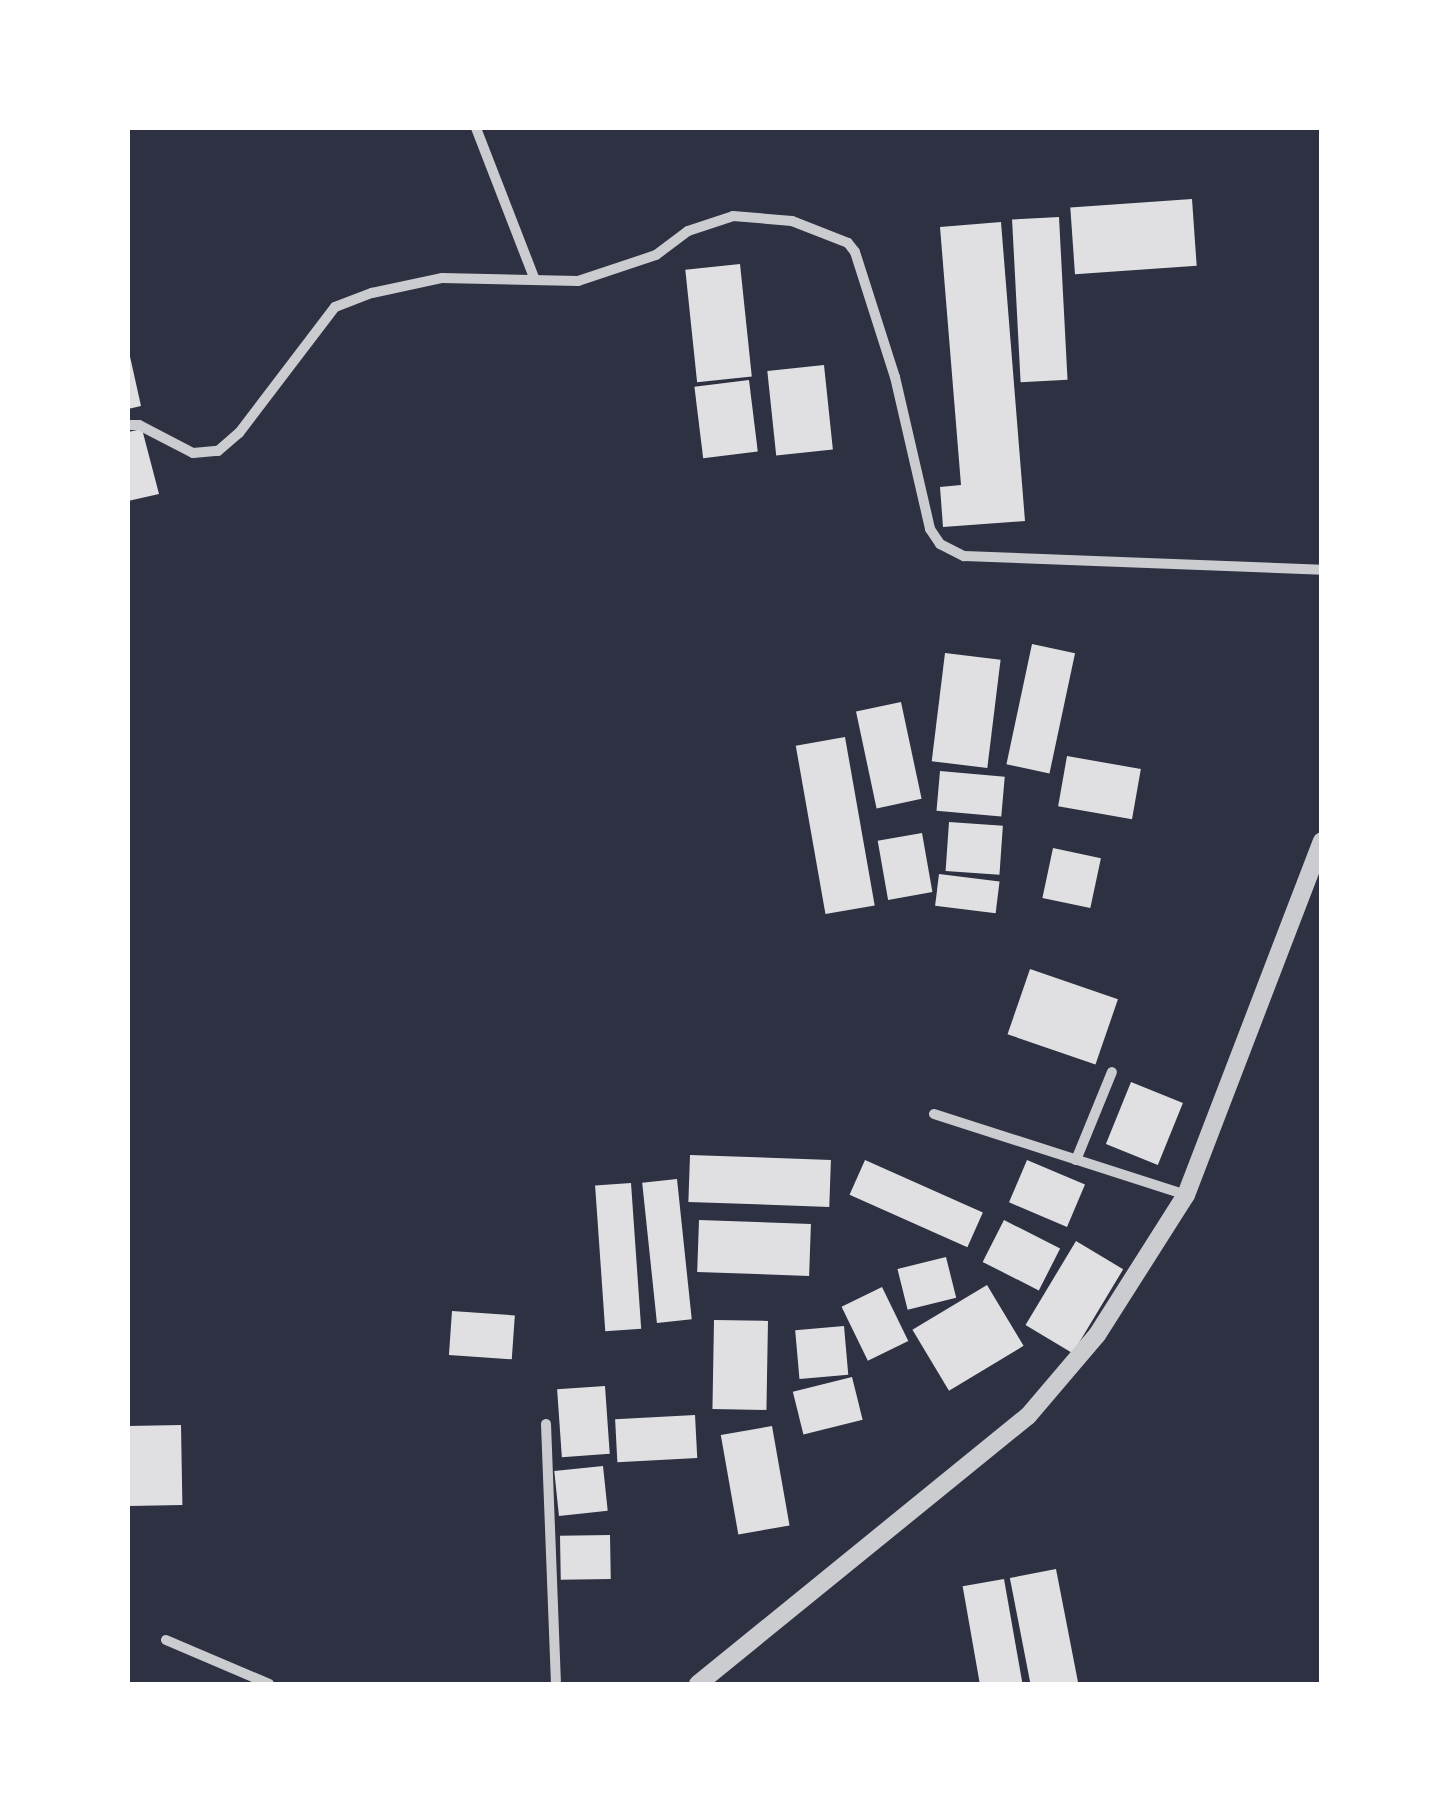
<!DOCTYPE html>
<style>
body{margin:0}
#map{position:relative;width:1449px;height:1812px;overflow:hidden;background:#2d3142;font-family:"IBM Plex Serif",serif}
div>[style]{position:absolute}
.building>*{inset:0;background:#e0e0e3;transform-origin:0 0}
.minor>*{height:10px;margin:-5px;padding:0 5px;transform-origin:5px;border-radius:5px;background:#caccd0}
.tertiary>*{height:18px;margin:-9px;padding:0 9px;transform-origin:9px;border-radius:9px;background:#caccd0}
span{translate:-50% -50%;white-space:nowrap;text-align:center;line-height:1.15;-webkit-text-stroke:10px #fff;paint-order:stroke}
.frame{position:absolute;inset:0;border:130px solid #fff;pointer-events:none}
</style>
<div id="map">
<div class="building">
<i style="left:1192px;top:199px;width:67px;height:122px;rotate:86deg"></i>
<i style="left:1059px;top:217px;width:163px;height:47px;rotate:87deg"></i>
<i style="clip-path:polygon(1001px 222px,1025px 521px,943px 527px,940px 487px,961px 485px,940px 227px)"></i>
<i style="left:740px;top:264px;width:113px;height:55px;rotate:84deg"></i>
<i style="clip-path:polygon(129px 352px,141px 406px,128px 409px,128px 353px)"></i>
<i style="left:824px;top:365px;width:85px;height:57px;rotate:84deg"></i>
<i style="left:749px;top:380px;width:72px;height:55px;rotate:83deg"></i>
<i style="clip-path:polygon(142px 429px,159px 494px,128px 501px,128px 432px)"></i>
<i style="left:1032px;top:644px;width:44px;height:123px;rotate:12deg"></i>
<i style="left:945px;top:653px;width:56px;height:109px;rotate:7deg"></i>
<i style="left:901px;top:702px;width:99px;height:46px;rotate:78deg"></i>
<i style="left:845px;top:737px;width:171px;height:50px;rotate:80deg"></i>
<i style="left:1067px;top:756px;width:75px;height:51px;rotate:10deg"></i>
<i style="left:940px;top:771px;width:65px;height:40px;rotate:5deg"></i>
<i style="left:949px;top:822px;width:54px;height:49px;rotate:4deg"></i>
<i style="left:922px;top:833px;width:60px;height:45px;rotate:80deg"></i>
<i style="left:1053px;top:848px;width:49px;height:51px;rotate:12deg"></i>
<i style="left:939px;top:874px;width:61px;height:32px;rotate:7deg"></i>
<i style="left:1030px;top:969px;width:93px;height:69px;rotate:19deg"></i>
<i style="left:1131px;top:1082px;width:56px;height:67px;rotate:22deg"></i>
<i style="left:690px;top:1155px;width:141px;height:47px;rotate:2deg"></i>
<i style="left:865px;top:1160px;width:129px;height:38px;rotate:24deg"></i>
<i style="left:1027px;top:1160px;width:63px;height:46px;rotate:23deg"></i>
<i style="left:677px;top:1179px;width:141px;height:35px;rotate:84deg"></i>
<i style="left:631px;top:1183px;width:146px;height:36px;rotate:86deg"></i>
<i style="left:699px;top:1220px;width:112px;height:52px;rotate:2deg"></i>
<i style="left:1004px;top:1220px;width:63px;height:47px;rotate:27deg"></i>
<i style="left:1076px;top:1241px;width:55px;height:98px;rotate:31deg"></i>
<i style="left:946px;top:1257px;width:42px;height:50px;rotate:76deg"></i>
<i style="left:987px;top:1285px;width:71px;height:87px;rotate:59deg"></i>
<i style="left:882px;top:1287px;width:60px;height:45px;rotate:64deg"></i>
<i style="left:452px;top:1311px;width:63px;height:44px;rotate:4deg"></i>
<i style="left:714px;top:1320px;width:54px;height:89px;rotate:1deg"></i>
<i style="left:844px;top:1326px;width:49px;height:49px;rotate:85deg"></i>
<i style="left:852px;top:1377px;width:44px;height:61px;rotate:76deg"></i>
<i style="left:605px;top:1386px;width:68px;height:48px;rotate:86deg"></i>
<i style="left:695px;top:1415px;width:43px;height:80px;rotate:87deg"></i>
<i style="left:181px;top:1425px;width:80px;height:53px;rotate:89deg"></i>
<i style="left:772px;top:1426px;width:101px;height:52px;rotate:80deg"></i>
<i style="left:603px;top:1466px;width:45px;height:49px;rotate:84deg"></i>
<i style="left:610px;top:1535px;width:44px;height:50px;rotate:89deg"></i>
<i style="left:1056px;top:1569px;width:117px;height:47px;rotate:79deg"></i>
<i style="left:1004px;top:1579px;width:107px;height:42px;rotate:80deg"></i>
</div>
<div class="minor">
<i style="left:476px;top:128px;width:163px;rotate:68.8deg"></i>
<i style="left:128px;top:425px;width:11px"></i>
<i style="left:139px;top:425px;width:61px;rotate:27.4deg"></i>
<i style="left:193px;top:453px;width:25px;rotate:-5deg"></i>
<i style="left:218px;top:451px;width:28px;rotate:-41deg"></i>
<i style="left:239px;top:433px;width:158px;rotate:-52.7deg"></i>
<i style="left:335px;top:307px;width:40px;rotate:-21deg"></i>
<i style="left:372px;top:293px;width:72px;rotate:-12.1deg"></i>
<i style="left:442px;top:278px;width:136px;rotate:1.3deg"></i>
<i style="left:578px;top:281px;width:82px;rotate:-18.4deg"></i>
<i style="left:656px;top:255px;width:40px;rotate:-37deg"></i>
<i style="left:688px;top:231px;width:47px;rotate:-18.4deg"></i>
<i style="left:733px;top:216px;width:59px;rotate:4.8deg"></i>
<i style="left:792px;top:221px;width:60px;rotate:21.4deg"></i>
<i style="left:848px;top:243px;width:11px;rotate:52deg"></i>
<i style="left:855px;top:252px;width:131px;rotate:72.3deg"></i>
<i style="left:895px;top:377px;width:156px;rotate:77deg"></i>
<i style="left:930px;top:529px;width:18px;rotate:56deg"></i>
<i style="left:940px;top:544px;width:27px;rotate:27deg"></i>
<i style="left:964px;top:556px;width:358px;rotate:2.2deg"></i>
<i style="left:934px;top:1114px;width:265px;rotate:17.8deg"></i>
<i style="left:1076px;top:1160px;width:95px;rotate:-67.8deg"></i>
<i style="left:546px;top:1424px;width:260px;rotate:87.8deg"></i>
<i style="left:166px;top:1640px;width:112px;rotate:23.1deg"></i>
</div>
<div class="tertiary">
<i style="left:698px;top:1684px;width:425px;rotate:-39.1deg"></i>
<i style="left:1028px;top:1416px;width:106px;rotate:-49.6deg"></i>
<i style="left:1097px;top:1335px;width:166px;rotate:-57.6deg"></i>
<i style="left:1186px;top:1195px;width:379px;rotate:-69deg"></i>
</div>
<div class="frame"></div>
</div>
